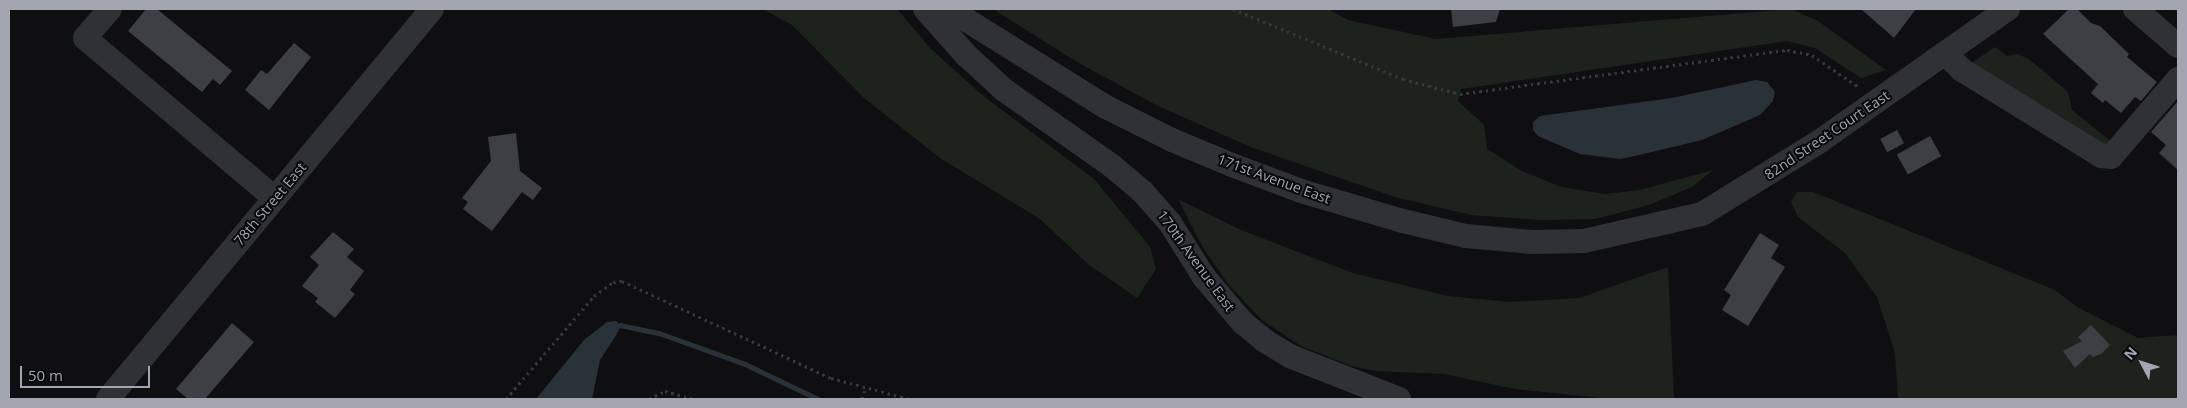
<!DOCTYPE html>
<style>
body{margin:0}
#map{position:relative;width:2187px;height:408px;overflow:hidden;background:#0f0f11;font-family:"Open Sans",sans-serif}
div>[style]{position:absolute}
.green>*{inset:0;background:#1c231d}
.water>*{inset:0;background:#293239}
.stream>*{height:5px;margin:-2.5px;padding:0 2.5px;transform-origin:2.5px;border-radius:2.5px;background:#293239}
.building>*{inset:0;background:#3e3f44;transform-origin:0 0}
.path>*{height:3px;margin-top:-1.5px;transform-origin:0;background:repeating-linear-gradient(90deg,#36383c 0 2.5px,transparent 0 6.5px)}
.minor>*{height:24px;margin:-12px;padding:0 12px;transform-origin:12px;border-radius:12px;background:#303135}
span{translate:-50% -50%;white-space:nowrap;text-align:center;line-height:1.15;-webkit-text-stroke:4px #0a0a0c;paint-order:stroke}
.street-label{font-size:14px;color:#a1a6b1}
.frame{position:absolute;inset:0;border:10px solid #a1a6b1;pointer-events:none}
.north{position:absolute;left:2117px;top:338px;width:50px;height:50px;-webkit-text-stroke:4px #0a0a0c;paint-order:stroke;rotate:310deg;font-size:14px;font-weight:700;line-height:20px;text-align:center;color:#a1a6b1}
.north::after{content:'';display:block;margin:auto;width:18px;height:22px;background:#a1a6b1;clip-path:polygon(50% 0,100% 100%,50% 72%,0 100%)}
.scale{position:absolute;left:20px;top:366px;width:130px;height:22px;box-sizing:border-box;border:2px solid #a1a6b1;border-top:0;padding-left:6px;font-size:15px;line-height:18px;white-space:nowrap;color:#a1a6b1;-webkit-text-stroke:4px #0a0a0c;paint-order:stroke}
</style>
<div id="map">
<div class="green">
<i style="clip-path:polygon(763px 9px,897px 9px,930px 48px,982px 95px,1094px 179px,1150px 247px,1156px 269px,1137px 298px,1088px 264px,1040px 219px,940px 158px,864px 98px,792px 25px)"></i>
<i style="clip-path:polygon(993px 9px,1328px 9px,1348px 20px,1436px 39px,1791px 9px,1818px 21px,1886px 70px,1861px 78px,1815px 48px,1787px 41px,1461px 89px,1458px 101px,1484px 125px,1487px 149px,1522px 171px,1561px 187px,1605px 194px,1640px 190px,1713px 170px,1692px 187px,1649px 205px,1595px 219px,1541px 220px,1471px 215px,1395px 197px,1253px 148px,1158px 106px,1077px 62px)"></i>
<i style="clip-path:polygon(1995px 47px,2007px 56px,2017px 54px,2029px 59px,2068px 92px,2072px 110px,2114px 144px,2097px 166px,1952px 76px)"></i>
<i style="clip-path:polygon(1797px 192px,1813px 192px,2055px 290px,2077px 307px,2138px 338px,2178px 335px,2178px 399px,1898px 399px,1895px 353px,1877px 297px,1845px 253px,1798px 217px,1791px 202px)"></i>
<i style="clip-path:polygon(1178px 199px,1241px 230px,1353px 273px,1448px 296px,1509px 302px,1579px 298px,1668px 267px,1674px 399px,1612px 399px,1515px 389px,1444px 374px,1375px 371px,1352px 366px,1301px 346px,1262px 320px,1228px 284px,1202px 246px)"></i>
</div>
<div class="water">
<i style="clip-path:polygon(1756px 80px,1767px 82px,1775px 92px,1773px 101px,1760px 115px,1702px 140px,1639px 155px,1620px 159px,1580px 154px,1538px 136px,1533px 130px,1533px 122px,1540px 116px,1672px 98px)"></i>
<i style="clip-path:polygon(616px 321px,620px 325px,618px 332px,600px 360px,592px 399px,536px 399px,584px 340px,607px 322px)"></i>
</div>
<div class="stream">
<i style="left:614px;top:329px;width:7px;rotate:-34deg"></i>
<i style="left:620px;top:325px;width:40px;rotate:12deg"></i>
<i style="left:659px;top:333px;width:91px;rotate:19.8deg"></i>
<i style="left:745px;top:364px;width:81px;rotate:25.6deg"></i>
</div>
<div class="building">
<i style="clip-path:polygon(146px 9px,157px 9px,232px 71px,220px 85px,213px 79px,202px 92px,128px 31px)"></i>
<i style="clip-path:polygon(1451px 9px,1500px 9px,1496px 22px,1453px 27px)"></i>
<i style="clip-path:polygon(1861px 9px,1916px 9px,1894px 38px)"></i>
<i style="clip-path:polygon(2069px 9px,2077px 9px,2091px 23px,2100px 26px,2129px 54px,2127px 57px,2157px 82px,2141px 101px,2135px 97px,2121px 113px,2105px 100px,2103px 103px,2091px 93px,2098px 84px,2043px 34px)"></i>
<i style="clip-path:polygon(294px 43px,311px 57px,269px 110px,245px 90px,261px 70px,267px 74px)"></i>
<i style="clip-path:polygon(2178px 101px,2178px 170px,2159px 153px,2166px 145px,2151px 132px)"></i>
<i style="left:1897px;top:130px;width:15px;height:19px;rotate:62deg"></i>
<i style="clip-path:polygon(516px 133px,520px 171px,542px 188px,533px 200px,522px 192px,492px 231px,463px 209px,468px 202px,462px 198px,491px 161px,488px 137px)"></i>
<i style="left:1930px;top:136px;width:23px;height:38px;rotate:61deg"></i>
<i style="clip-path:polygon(333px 232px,354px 249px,347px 257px,364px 271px,350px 290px,355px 294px,335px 318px,315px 302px,318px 298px,302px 286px,319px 265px,310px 257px)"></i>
<i style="clip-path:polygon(1760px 233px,1779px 245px,1771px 258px,1785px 267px,1748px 326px,1722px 310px,1731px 295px,1724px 290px)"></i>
<i style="clip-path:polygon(232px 323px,254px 342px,205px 399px,188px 399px,176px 389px)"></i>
<i style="clip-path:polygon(2091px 325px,2110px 345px,2101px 354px,2093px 357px,2090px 354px,2075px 368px,2063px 351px,2082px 341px,2078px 337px)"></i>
</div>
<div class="path">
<i style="left:1233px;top:9px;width:184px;rotate:22.4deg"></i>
<i style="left:1403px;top:79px;width:59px;rotate:14.7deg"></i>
<i style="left:1460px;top:94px;width:330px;rotate:-7.7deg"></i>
<i style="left:1787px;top:50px;width:25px;rotate:11deg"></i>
<i style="left:1812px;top:55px;width:58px;rotate:34.5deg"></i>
<i style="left:506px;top:399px;width:135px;rotate:-49.5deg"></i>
<i style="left:594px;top:296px;width:24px;rotate:-36deg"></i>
<i style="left:613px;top:282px;width:9px;rotate:-6deg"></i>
<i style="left:622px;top:281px;width:230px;rotate:24.9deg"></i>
<i style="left:831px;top:378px;width:82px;rotate:14.9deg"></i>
<i style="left:649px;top:399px;width:18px;rotate:-27deg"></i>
<i style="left:665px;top:391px;width:29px;rotate:16deg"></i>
<i style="left:862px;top:399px;width:10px;rotate:-73deg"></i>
</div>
<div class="minor">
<i style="left:110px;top:9px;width:38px;rotate:131deg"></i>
<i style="left:85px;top:38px;width:248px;rotate:40.2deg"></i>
<i style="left:925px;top:9px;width:62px;rotate:48.3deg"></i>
<i style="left:966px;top:55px;width:52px;rotate:42.6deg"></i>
<i style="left:1004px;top:90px;width:132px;rotate:35.1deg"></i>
<i style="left:1112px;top:166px;width:39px;rotate:40deg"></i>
<i style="left:1142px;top:191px;width:43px;rotate:48.8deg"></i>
<i style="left:1170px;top:223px;width:64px;rotate:57.8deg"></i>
<i style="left:1204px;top:277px;width:60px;rotate:49.7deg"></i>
<i style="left:1243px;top:323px;width:28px;rotate:39deg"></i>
<i style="left:1265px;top:341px;width:31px;rotate:31deg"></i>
<i style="left:1292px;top:357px;width:115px;rotate:21.4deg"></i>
<i style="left:949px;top:9px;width:185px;rotate:32deg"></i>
<i style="left:1106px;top:107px;width:74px;rotate:26.6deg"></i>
<i style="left:1172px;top:140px;width:65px;rotate:22.6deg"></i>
<i style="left:1232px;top:165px;width:74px;rotate:20.6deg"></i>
<i style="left:1301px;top:191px;width:106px;rotate:16.4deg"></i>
<i style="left:1403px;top:221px;width:65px;rotate:13.4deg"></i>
<i style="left:1466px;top:236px;width:66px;rotate:5.2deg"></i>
<i style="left:1532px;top:242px;width:52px;rotate:-1.1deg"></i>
<i style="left:1584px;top:241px;width:121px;rotate:-12.9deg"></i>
<i style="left:1702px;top:214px;width:139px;rotate:-31.7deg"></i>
<i style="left:1820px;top:141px;width:230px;rotate:-35.1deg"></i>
<i style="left:2135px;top:9px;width:57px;rotate:40.7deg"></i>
<i style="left:1945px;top:53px;width:24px;rotate:45deg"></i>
<i style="left:1962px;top:70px;width:163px;rotate:31.7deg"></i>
<i style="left:2101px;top:156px;width:10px;rotate:6deg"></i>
<i style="left:2111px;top:157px;width:103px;rotate:-49.3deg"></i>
<i style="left:108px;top:399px;width:507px;rotate:-50.28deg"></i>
</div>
<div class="street-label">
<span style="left:1827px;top:135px;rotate:-34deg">82nd Street Court East</span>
<span style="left:1274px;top:179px;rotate:20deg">171st Avenue East</span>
<span style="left:270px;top:204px;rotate:-50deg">78th Street East</span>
<span style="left:1196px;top:261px;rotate:54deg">170th Avenue East</span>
</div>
<div class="frame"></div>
<div class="north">N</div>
<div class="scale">50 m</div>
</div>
